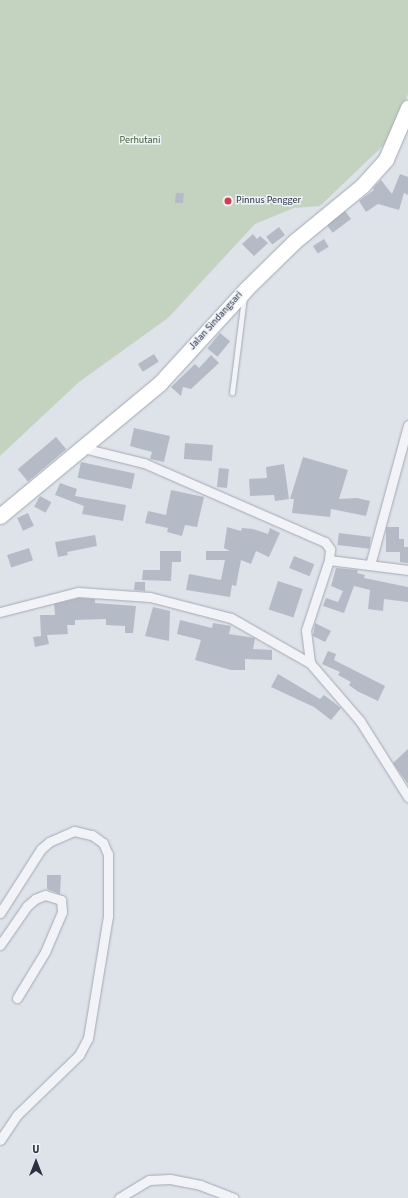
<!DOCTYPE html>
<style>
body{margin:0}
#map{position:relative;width:408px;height:1198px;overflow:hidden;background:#dee2e9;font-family:"Source Sans 3",sans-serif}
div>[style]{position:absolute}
.green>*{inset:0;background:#c4d3bf}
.building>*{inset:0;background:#b5bbc6;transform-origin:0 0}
.roads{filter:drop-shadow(0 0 1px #a3a9b3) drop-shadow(0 0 1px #a3a9b3)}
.lane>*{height:4.5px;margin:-2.25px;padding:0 2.25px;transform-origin:2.25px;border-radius:2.25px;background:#f1f3f7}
.street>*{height:9px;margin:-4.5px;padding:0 4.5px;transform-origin:4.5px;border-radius:4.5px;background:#f1f3f7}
.primary>*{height:15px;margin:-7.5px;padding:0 7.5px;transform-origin:7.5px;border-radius:7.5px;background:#fff}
.dots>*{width:11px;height:11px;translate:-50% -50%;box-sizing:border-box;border:2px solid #eef1f6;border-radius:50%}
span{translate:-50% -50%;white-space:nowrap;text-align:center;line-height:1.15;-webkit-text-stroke:3px #eef1f6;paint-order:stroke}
.park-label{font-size:10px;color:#3a5d33}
.poi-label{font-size:10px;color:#272f40}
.left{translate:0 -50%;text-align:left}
.street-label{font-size:10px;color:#272f40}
.north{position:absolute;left:16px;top:1142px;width:40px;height:40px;-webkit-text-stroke:3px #eef1f6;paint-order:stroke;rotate:0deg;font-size:11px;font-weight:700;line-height:16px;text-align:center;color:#272f40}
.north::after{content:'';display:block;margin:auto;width:14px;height:18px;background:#272f40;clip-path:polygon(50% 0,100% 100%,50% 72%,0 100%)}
</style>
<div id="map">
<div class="green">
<i style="clip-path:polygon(0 0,408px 0,408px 94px,388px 141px,320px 206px,294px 208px,255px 224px,168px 318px,79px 382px,0 456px)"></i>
</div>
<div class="building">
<i style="clip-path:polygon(400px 174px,408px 177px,408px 195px,404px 193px,399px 210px,378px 204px,366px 212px,359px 201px,374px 190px,373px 188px,381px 180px,392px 194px)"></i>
<i style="clip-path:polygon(176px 193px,184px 193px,183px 203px,175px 203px)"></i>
<i style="left:345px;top:211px;width:10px;height:23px;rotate:53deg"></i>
<i style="left:279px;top:227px;width:10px;height:16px;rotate:53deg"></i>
<i style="clip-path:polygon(253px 234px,257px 239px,260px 236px,268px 243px,254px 256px,242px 244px)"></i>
<i style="left:324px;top:239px;width:9px;height:13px;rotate:58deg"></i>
<i style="left:220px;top:333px;width:13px;height:20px;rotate:39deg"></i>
<i style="left:154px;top:354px;width:9px;height:19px;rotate:58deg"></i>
<i style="clip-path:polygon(211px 355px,219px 363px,191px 389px,183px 387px,181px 396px,171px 387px,195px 364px,199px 368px)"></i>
<i style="clip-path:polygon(134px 428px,170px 436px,164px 462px,150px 459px,152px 452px,130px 446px)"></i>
<i style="left:56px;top:437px;width:16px;height:50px;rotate:50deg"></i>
<i style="left:185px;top:443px;width:28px;height:16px;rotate:4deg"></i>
<i style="clip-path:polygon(303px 457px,348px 470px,339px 499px,357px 498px,370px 501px,366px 516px,331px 509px,330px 517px,292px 513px,294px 499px,290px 499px)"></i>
<i style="left:81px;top:462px;width:55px;height:16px;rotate:12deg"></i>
<i style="clip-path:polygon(284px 464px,289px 499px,275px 501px,274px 495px,250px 496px,249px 479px,267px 478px,266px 467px)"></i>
<i style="left:219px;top:468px;width:10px;height:19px;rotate:6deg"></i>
<i style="clip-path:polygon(60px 483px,77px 489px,75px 496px,126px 505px,123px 521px,82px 514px,84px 506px,55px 495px)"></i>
<i style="clip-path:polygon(171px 490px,204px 497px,197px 527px,185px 525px,182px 536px,167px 532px,168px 528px,145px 523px,148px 511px,166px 515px)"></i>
<i style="left:40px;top:496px;width:13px;height:12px;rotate:29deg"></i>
<i style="left:28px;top:513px;width:14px;height:12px;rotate:65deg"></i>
<i style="clip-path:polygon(227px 527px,241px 531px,242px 528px,253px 529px,268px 534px,270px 528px,280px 533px,269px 557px,256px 551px,251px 564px,241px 560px,236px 586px,232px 585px,230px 597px,186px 590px,189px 574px,221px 580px,225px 560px,206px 560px,206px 551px,230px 551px,224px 548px)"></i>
<i style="clip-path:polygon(386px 527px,399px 527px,399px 539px,404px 539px,404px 547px,408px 547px,408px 563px,400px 562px,400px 552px,386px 552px)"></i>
<i style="left:339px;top:533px;width:32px;height:12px;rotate:7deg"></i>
<i style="clip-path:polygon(95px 535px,97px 546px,67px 552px,68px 555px,58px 557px,55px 542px)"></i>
<i style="left:29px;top:548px;width:13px;height:23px;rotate:72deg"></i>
<i style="clip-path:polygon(160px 551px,181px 551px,181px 562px,172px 562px,171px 581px,142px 580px,143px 570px,160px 570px)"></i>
<i style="left:294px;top:556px;width:22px;height:13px;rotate:22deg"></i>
<i style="clip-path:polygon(336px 568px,358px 570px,357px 573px,365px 575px,364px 578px,408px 587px,408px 602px,384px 599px,383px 611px,368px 609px,370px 590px,354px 586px,344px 613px,323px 606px,326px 598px,338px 602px,343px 591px,331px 586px)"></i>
<i style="left:278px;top:581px;width:26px;height:30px;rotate:18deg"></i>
<i style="clip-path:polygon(135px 582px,145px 582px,145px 591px,134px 590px)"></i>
<i style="clip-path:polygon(79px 598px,95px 599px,95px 603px,136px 606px,133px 633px,125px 633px,125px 626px,106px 625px,106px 619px,75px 620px,75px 625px,67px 625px,68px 634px,47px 635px,49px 644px,35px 647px,33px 637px,41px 636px,40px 615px,55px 615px,54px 604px)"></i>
<i style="clip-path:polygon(153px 607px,170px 611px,169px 641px,145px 636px)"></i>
<i style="clip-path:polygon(180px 620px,212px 628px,213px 623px,231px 626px,229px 634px,255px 638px,253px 649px,272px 650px,272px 660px,245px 659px,245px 670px,231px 670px,195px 660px,201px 640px,177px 634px)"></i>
<i style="clip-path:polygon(315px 623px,331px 631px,325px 642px,313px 636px)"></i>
<i style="clip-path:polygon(328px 651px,336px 654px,334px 660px,385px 686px,378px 701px,357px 691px,349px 685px,351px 682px,338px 675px,340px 672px,322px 664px)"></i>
<i style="clip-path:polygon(278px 674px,320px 699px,324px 695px,341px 708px,331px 720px,314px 707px,271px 687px)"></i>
<i style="clip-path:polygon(408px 749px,408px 784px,393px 763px)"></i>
<i style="clip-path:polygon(47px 875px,61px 875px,60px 894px,47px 889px)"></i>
</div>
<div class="roads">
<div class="lane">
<i style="left:232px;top:393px;width:96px;rotate:-82.8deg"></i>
</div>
<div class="street">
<i style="left:83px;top:448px;width:63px;rotate:13.8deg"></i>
<i style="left:144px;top:463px;width:197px;rotate:23.6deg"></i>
<i style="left:325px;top:542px;width:9px;rotate:54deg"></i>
<i style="left:330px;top:549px;width:11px;rotate:95deg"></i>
<i style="left:329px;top:560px;width:74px;rotate:108.2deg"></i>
<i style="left:306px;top:630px;width:33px;rotate:83deg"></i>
<i style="left:310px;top:663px;width:77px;rotate:49.2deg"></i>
<i style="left:360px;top:721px;width:90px;rotate:57.7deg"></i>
<i style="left:329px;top:560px;width:80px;rotate:7.2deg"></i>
<i style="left:370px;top:565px;width:145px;rotate:-74.8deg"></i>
<i style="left:0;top:612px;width:81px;rotate:-14.4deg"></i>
<i style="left:78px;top:592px;width:72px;rotate:4deg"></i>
<i style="left:150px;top:597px;width:84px;rotate:14.5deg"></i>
<i style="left:231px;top:618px;width:91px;rotate:29.7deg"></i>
<i style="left:0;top:913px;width:76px;rotate:-57.4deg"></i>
<i style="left:41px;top:849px;width:11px;rotate:-41deg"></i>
<i style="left:49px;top:842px;width:27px;rotate:-24deg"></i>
<i style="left:74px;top:831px;width:18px;rotate:13deg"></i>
<i style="left:92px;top:835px;width:14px;rotate:36deg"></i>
<i style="left:103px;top:843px;width:12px;rotate:66deg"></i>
<i style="left:108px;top:854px;width:62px;rotate:90deg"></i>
<i style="left:108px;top:916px;width:124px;rotate:99.3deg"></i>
<i style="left:88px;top:1038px;width:19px;rotate:118deg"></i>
<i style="left:79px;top:1055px;width:86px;rotate:135.9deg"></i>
<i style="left:17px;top:1115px;width:30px;rotate:124deg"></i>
<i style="left:0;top:945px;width:47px;rotate:-55.3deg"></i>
<i style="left:27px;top:906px;width:11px;rotate:-41deg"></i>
<i style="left:35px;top:899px;width:11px;rotate:-22deg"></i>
<i style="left:45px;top:895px;width:17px;rotate:17deg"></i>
<i style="left:61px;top:900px;width:12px;rotate:85deg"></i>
<i style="left:62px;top:912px;width:43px;rotate:113deg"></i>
<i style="left:45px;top:952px;width:54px;rotate:121.3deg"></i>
<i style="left:119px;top:1198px;width:35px;rotate:-31deg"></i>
<i style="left:149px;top:1180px;width:21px;rotate:-3deg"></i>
<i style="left:170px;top:1179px;width:31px;rotate:11deg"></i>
<i style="left:200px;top:1185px;width:36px;rotate:21deg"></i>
</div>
<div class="primary">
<i style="left:0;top:516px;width:208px;rotate:-39.7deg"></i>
<i style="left:160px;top:383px;width:127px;rotate:-47.5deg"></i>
<i style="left:246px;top:289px;width:69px;rotate:-44.4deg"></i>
<i style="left:295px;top:241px;width:87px;rotate:-39.4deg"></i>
<i style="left:362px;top:186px;width:36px;rotate:-48deg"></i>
<i style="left:386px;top:159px;width:56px;rotate:-66.7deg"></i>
</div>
</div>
<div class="dots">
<i style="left:228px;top:201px;background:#d43d50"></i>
</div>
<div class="park-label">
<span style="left:140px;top:141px">Perhutani</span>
</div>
<div class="poi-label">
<span class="left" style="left:236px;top:201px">Pinnus Pengger</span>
</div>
<div class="street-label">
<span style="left:216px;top:321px;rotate:-48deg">Jalan Sindangsari</span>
</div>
<div class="north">U</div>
</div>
